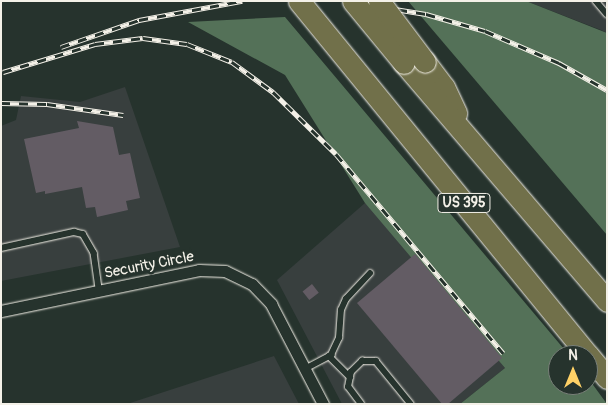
<!DOCTYPE html>
<style>
body{margin:0}
#map{position:relative;width:608px;height:405px;overflow:hidden;background:#26332d;font-family:Pangolin,sans-serif}
div>[style]{position:absolute}
.built>*{inset:0;background:#383f3e}
.green>*{inset:0;background:#547158}
.building>*{inset:0;background:#635c64;transform-origin:0 0}
.roads{filter:drop-shadow(0 0 1px #f4f1e8) drop-shadow(0 0 1px #f4f1e8)}
.service>*{height:5.5px;margin:-2.75px;padding:0 2.75px;transform-origin:2.75px;border-radius:2.75px;background:#26332d}
.minor>*{height:11px;margin:-5.5px;padding:0 5.5px;transform-origin:5.5px;border-radius:5.5px;background:#26332d}
.motorway>*{height:21px;margin:-10.5px;padding:0 10.5px;transform-origin:10.5px;border-radius:10.5px;background:#71704a}
.rail>*{height:5px;margin-top:-2.5px;transform-origin:0;background:repeating-linear-gradient(90deg,#26332d 0 9px,#f4f1e8 0 18px);box-sizing:border-box;border-block:1px solid #f4f1e8}
.bridges{filter:drop-shadow(0 0 1px #f4f1e8) drop-shadow(0 0 1px #f4f1e8)}
.motorway-bridge>*{height:21px;margin:-10.5px;padding:0 10.5px;transform-origin:10.5px;border-radius:10.5px;background:#71704a}
span{translate:-50% -50%;white-space:nowrap;text-align:center;line-height:1.15;-webkit-text-stroke:5px #26332d;paint-order:stroke}
.shield-label span{padding:1px 4px;background:#26332d;border:1px solid;border-radius:4px;-webkit-text-stroke-width:0}
.shield-label{font-size:14px;color:#f4f1e8;font-weight:700}
.street-label{font-size:15px;color:#f4f1e8}
.frame{position:absolute;inset:0;border:2px solid #f4f1e8;pointer-events:none}
.north{position:absolute;left:548px;top:345px;width:50px;height:50px;box-sizing:border-box;background:#26332d;border:1px solid #787f78;border-radius:50%;rotate:0deg;font-size:14px;font-weight:700;line-height:20px;text-align:center;color:#f4f1e8}
.north::after{content:'';display:block;margin:auto;width:18px;height:22px;background:#ffd166;clip-path:polygon(50% 0,100% 100%,50% 72%,0 100%)}
</style>
<div id="map">
<div class="built">
<i style="clip-path:polygon(526px 1px,607px 1px,607px 33px,601px 30px)"></i>
<i style="clip-path:polygon(125px 87px,180px 247px,1px 281px,1px 126px,16px 120px,21px 96px,80px 102px)"></i>
<i style="clip-path:polygon(365px 203px,417px 255px,505px 368px,460px 404px,342px 404px,277px 280px)"></i>
<i style="clip-path:polygon(274px 356px,299px 404px,127px 404px)"></i>
</div>
<div class="green">
<i style="clip-path:polygon(408px 1px,526px 1px,607px 33px,607px 235px)"></i>
<i style="clip-path:polygon(285px 17px,569px 355px,558px 355px,558px 385px,588px 385px,588px 378px,607px 404px,460px 404px,505px 368px,365px 203px,285px 75px,188px 22px)"></i>
</div>
<div class="building">
<i style="clip-path:polygon(77px 121px,113px 127px,119px 155px,130px 153px,140px 198px,126px 201px,128px 210px,97px 217px,95px 207px,86px 208px,82px 187px,45px 194px,45px 191px,36px 193px,24px 139px,79px 128px)"></i>
<i style="clip-path:polygon(415px 254px,502px 358px,448px 404px,442px 404px,357px 303px)"></i>
<i style="left:312px;top:284px;width:11px;height:12px;rotate:52deg"></i>
</div>
<div class="roads">
<div class="service">
<i style="left:596px;top:1px;width:17px;rotate:50deg"></i>
<i style="left:1px;top:248px;width:75px;rotate:-12.4deg"></i>
<i style="left:74px;top:232px;width:9px;rotate:13deg"></i>
<i style="left:83px;top:234px;width:22px;rotate:60deg"></i>
<i style="left:94px;top:253px;width:37px;rotate:82deg"></i>
<i style="left:329px;top:356px;width:30px;rotate:45deg"></i>
<i style="left:305px;top:369px;width:30px;rotate:-28deg"></i>
<i style="left:331px;top:355px;width:19px;rotate:-65deg"></i>
<i style="left:339px;top:338px;width:28px;rotate:-86deg"></i>
<i style="left:341px;top:310px;width:12px;rotate:-66deg"></i>
<i style="left:346px;top:299px;width:35px;rotate:-47deg"></i>
<i style="left:361px;top:404px;width:21px;rotate:-127deg"></i>
<i style="left:348px;top:387px;width:15px;rotate:-79deg"></i>
<i style="left:351px;top:372px;width:16px;rotate:-45deg"></i>
<i style="left:362px;top:361px;width:14px"></i>
<i style="left:376px;top:361px;width:55px;rotate:50.9deg"></i>
</div>
<div class="minor">
<i style="left:1px;top:311px;width:202px;rotate:-11.7deg"></i>
<i style="left:199px;top:270px;width:26px;rotate:2deg"></i>
<i style="left:225px;top:271px;width:30px;rotate:26deg"></i>
<i style="left:252px;top:284px;width:28px;rotate:46deg"></i>
<i style="left:271px;top:304px;width:113px;rotate:62.5deg"></i>
</div>
<div class="motorway">
<i style="left:299px;top:1px;width:457px;rotate:50.8deg"></i>
<i style="left:425px;top:62px;width:31px;rotate:53deg"></i>
<i style="left:444px;top:87px;width:29px;rotate:65deg"></i>
<i style="left:404px;top:63px;width:313px;rotate:49.5deg"></i>
<i style="left:588px;top:355px;width:30px;rotate:50deg"></i>
</div>
</div>
<div class="rail">
<i style="left:345px;top:1px;width:82px;rotate:9.1deg"></i>
<i style="left:426px;top:14px;width:61px;rotate:16.1deg"></i>
<i style="left:485px;top:31px;width:81px;rotate:23.4deg"></i>
<i style="left:559px;top:63px;width:55px;rotate:29.4deg"></i>
<i style="left:61px;top:47px;width:83px;rotate:-19.1deg"></i>
<i style="left:139px;top:20px;width:105px;rotate:-10.5deg"></i>
<i style="left:3px;top:72px;width:96px;rotate:-16.9deg"></i>
<i style="left:95px;top:44px;width:48px;rotate:-7.1deg"></i>
<i style="left:143px;top:38px;width:44px;rotate:7.8deg"></i>
<i style="left:187px;top:44px;width:48px;rotate:21.8deg"></i>
<i style="left:232px;top:62px;width:51px;rotate:36.2deg"></i>
<i style="left:273px;top:92px;width:88px;rotate:44.5deg"></i>
<i style="left:336px;top:154px;width:260px;rotate:50deg"></i>
<i style="left:1px;top:103px;width:46px;rotate:1.2deg"></i>
<i style="left:47px;top:104px;width:77px;rotate:8.2deg"></i>
</div>
<div class="bridges">
<div class="motorway-bridge">
<i style="left:353px;top:1px;width:80px;rotate:50.6deg"></i>
<i style="left:379px;top:1px;width:76px;rotate:53deg"></i>
</div>
</div>
<div class="shield-label">
<span style="left:464px;top:203px">US 395</span>
</div>
<div class="street-label">
<span style="left:149px;top:265px;rotate:-11deg">Security Circle</span>
</div>
<div class="frame"></div>
<div class="north">N</div>
</div>
